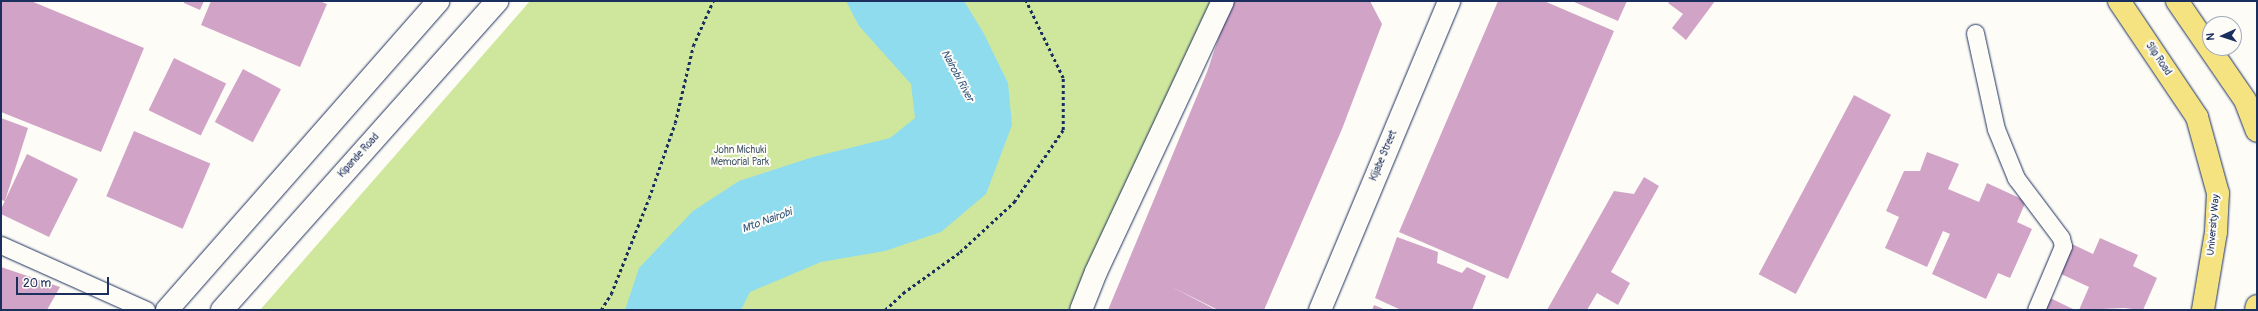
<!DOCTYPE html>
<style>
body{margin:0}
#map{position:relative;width:2258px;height:311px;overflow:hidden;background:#fdfcf7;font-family:Pangolin,sans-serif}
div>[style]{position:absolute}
.green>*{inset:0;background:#cfe79d}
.water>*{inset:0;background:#8edced}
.building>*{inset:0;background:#d1a4c7;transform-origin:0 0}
.path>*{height:2.5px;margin-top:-1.25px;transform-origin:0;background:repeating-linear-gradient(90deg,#1b2f5e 0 3px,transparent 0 6px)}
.roads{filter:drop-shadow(0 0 1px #1b2f5e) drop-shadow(0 0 1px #1b2f5e)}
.lane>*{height:17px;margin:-8.5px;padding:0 8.5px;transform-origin:8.5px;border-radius:8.5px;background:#fdfcf7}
.street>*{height:22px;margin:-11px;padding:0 11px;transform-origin:11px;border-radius:11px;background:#fdfcf7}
.secondary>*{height:22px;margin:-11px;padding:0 11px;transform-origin:11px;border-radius:11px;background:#fdfcf7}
.highway>*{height:22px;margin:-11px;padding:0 11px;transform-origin:11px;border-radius:11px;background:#f5e382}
span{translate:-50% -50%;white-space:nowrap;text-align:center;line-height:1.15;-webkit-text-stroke:4px #fdfcf7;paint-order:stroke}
.street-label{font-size:10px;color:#1b2f5e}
.park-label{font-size:10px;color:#485d6e}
.water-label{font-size:11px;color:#385a82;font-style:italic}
.frame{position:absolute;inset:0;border:2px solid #1b2f5e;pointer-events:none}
.north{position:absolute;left:2202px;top:16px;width:40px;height:40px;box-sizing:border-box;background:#fdfcf7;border:1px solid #a3aaba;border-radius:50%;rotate:267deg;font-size:11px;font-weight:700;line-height:16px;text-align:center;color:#1b2f5e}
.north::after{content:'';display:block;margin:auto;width:14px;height:18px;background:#1b2f5e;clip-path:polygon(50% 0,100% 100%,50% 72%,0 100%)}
.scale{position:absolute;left:16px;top:277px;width:93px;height:18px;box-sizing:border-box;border:2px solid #1b2f5e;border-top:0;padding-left:5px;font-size:12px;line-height:14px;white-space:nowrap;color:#1b2f5e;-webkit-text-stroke:3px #fdfcf7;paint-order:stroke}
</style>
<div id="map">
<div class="green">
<i style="clip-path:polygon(530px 1px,1220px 1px,1081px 310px,260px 310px)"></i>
</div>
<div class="water">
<i style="clip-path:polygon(846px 1px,964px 1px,983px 32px,1008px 83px,1012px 125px,986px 194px,941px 232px,885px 251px,821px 262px,750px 292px,741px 310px,625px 310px,639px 268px,693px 211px,739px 181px,813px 157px,890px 138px,915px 118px,911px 84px,859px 26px)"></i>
</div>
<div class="building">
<i style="clip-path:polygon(1px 1px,31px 1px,144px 48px,101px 152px,1px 112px)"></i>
<i style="clip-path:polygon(184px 1px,204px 1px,200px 10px,184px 3px)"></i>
<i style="clip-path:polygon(211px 1px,319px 1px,327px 4px,300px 67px,201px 25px)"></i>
<i style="clip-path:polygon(1231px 1px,1370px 1px,1382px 24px,1342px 129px,1264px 310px,1218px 310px,1170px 286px,1216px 310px,1108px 310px,1207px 72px)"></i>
<i style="clip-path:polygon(1498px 1px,1544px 1px,1614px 31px,1508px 279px,1399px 232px)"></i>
<i style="clip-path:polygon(1572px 1px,1627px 1px,1618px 21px)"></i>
<i style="clip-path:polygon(1670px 1px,1715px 1px,1686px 40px,1672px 28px,1683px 14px,1668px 3px)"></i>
<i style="left:174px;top:58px;width:58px;height:58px;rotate:26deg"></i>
<i style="left:243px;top:69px;width:43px;height:60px;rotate:28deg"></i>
<i style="left:1854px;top:95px;width:42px;height:203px;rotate:28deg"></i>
<i style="clip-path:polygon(1px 118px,28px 128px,5px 201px,1px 200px)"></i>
<i style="left:134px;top:131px;width:83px;height:71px;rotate:23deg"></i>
<i style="clip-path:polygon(1927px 152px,1959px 164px,1948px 189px,1979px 202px,1987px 183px,2026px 201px,2017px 222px,2032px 229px,2010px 278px,1998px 273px,1986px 299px,1932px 274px,1950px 234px,1943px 231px,1927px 267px,1885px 248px,1899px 217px,1886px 211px,1904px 171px,1920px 171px)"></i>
<i style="clip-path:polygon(27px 154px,78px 179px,49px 237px,1px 214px,1px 209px)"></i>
<i style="clip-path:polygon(1644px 177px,1659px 186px,1611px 272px,1630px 283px,1618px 305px,1597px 293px,1587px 310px,1547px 310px,1614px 191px,1634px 194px)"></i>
<i style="clip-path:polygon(1397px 237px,1438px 252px,1437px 263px,1462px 273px,1467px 267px,1486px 276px,1472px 310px,1401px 310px,1375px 298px)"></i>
<i style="clip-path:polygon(2100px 238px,2138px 255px,2133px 266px,2157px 278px,2143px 310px,2124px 308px,2079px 310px,2089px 287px,2059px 273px,2072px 244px,2093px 254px)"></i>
<i style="clip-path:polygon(1px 267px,60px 287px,47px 310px,1px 310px)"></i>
<i style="clip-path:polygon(2046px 296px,2075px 310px,2040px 310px)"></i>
<i style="clip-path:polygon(1374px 305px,1386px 310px,1372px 310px)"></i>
</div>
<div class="path">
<i style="left:601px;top:310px;width:19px;rotate:-58deg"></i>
<i style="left:611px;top:294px;width:103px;rotate:-68.4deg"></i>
<i style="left:649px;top:198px;width:79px;rotate:-70.9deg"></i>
<i style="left:675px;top:123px;width:79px;rotate:-76.8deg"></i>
<i style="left:693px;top:46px;width:49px;rotate:-66deg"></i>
<i style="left:885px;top:310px;width:25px;rotate:-43deg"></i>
<i style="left:903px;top:293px;width:70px;rotate:-35.7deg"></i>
<i style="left:960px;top:252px;width:74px;rotate:-42.8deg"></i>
<i style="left:1014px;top:202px;width:87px;rotate:-55.8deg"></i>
<i style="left:1063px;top:130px;width:52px;rotate:-90deg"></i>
<i style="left:1063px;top:78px;width:85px;rotate:-115.7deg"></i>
</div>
<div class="roads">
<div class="lane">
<i style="left:1975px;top:33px;width:98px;rotate:77.7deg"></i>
<i style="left:1996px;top:129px;width:53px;rotate:67.8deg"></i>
<i style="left:2016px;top:178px;width:75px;rotate:53.1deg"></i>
<i style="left:2061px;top:238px;width:8px;rotate:76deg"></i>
<i style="left:2063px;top:246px;width:69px;rotate:112.9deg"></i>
<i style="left:1px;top:245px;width:159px;rotate:24.1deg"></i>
</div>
<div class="street">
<i style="left:1081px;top:310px;width:41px;rotate:-68.5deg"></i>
<i style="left:1096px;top:272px;width:299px;rotate:-64.9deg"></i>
<i style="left:1320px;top:310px;width:335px;rotate:-67.3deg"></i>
</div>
<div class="secondary">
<i style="left:167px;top:310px;width:411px;rotate:-48.7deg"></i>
<i style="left:222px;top:310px;width:414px;rotate:-48.3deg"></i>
</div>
<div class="highway">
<i style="left:2119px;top:1px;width:140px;rotate:56.1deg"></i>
<i style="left:2197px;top:117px;width:79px;rotate:74.6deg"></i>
<i style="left:2218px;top:193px;width:39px;rotate:93deg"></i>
<i style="left:2216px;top:232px;width:79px;rotate:99.5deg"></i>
<i style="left:2177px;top:1px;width:120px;rotate:55.5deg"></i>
<i style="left:2245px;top:100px;width:33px;rotate:69deg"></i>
<i style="left:2256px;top:310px;width:4px;rotate:-76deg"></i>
</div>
</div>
<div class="street-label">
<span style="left:2158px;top:59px;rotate:56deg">Slip Road</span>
<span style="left:359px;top:156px;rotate:-48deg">Kipande Road</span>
<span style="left:1384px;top:156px;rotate:-67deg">Kijabe Street</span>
<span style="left:2214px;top:225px;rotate:-85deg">University Way</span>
</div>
<div class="park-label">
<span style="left:740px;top:156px">John Michuki<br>Memorial Park</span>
</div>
<div class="water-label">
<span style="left:957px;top:76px;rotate:62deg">Nairobi River</span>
<span style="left:767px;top:221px;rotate:-20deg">Mto Nairobi</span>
</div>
<div class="frame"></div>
<div class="north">N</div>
<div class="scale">20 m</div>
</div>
